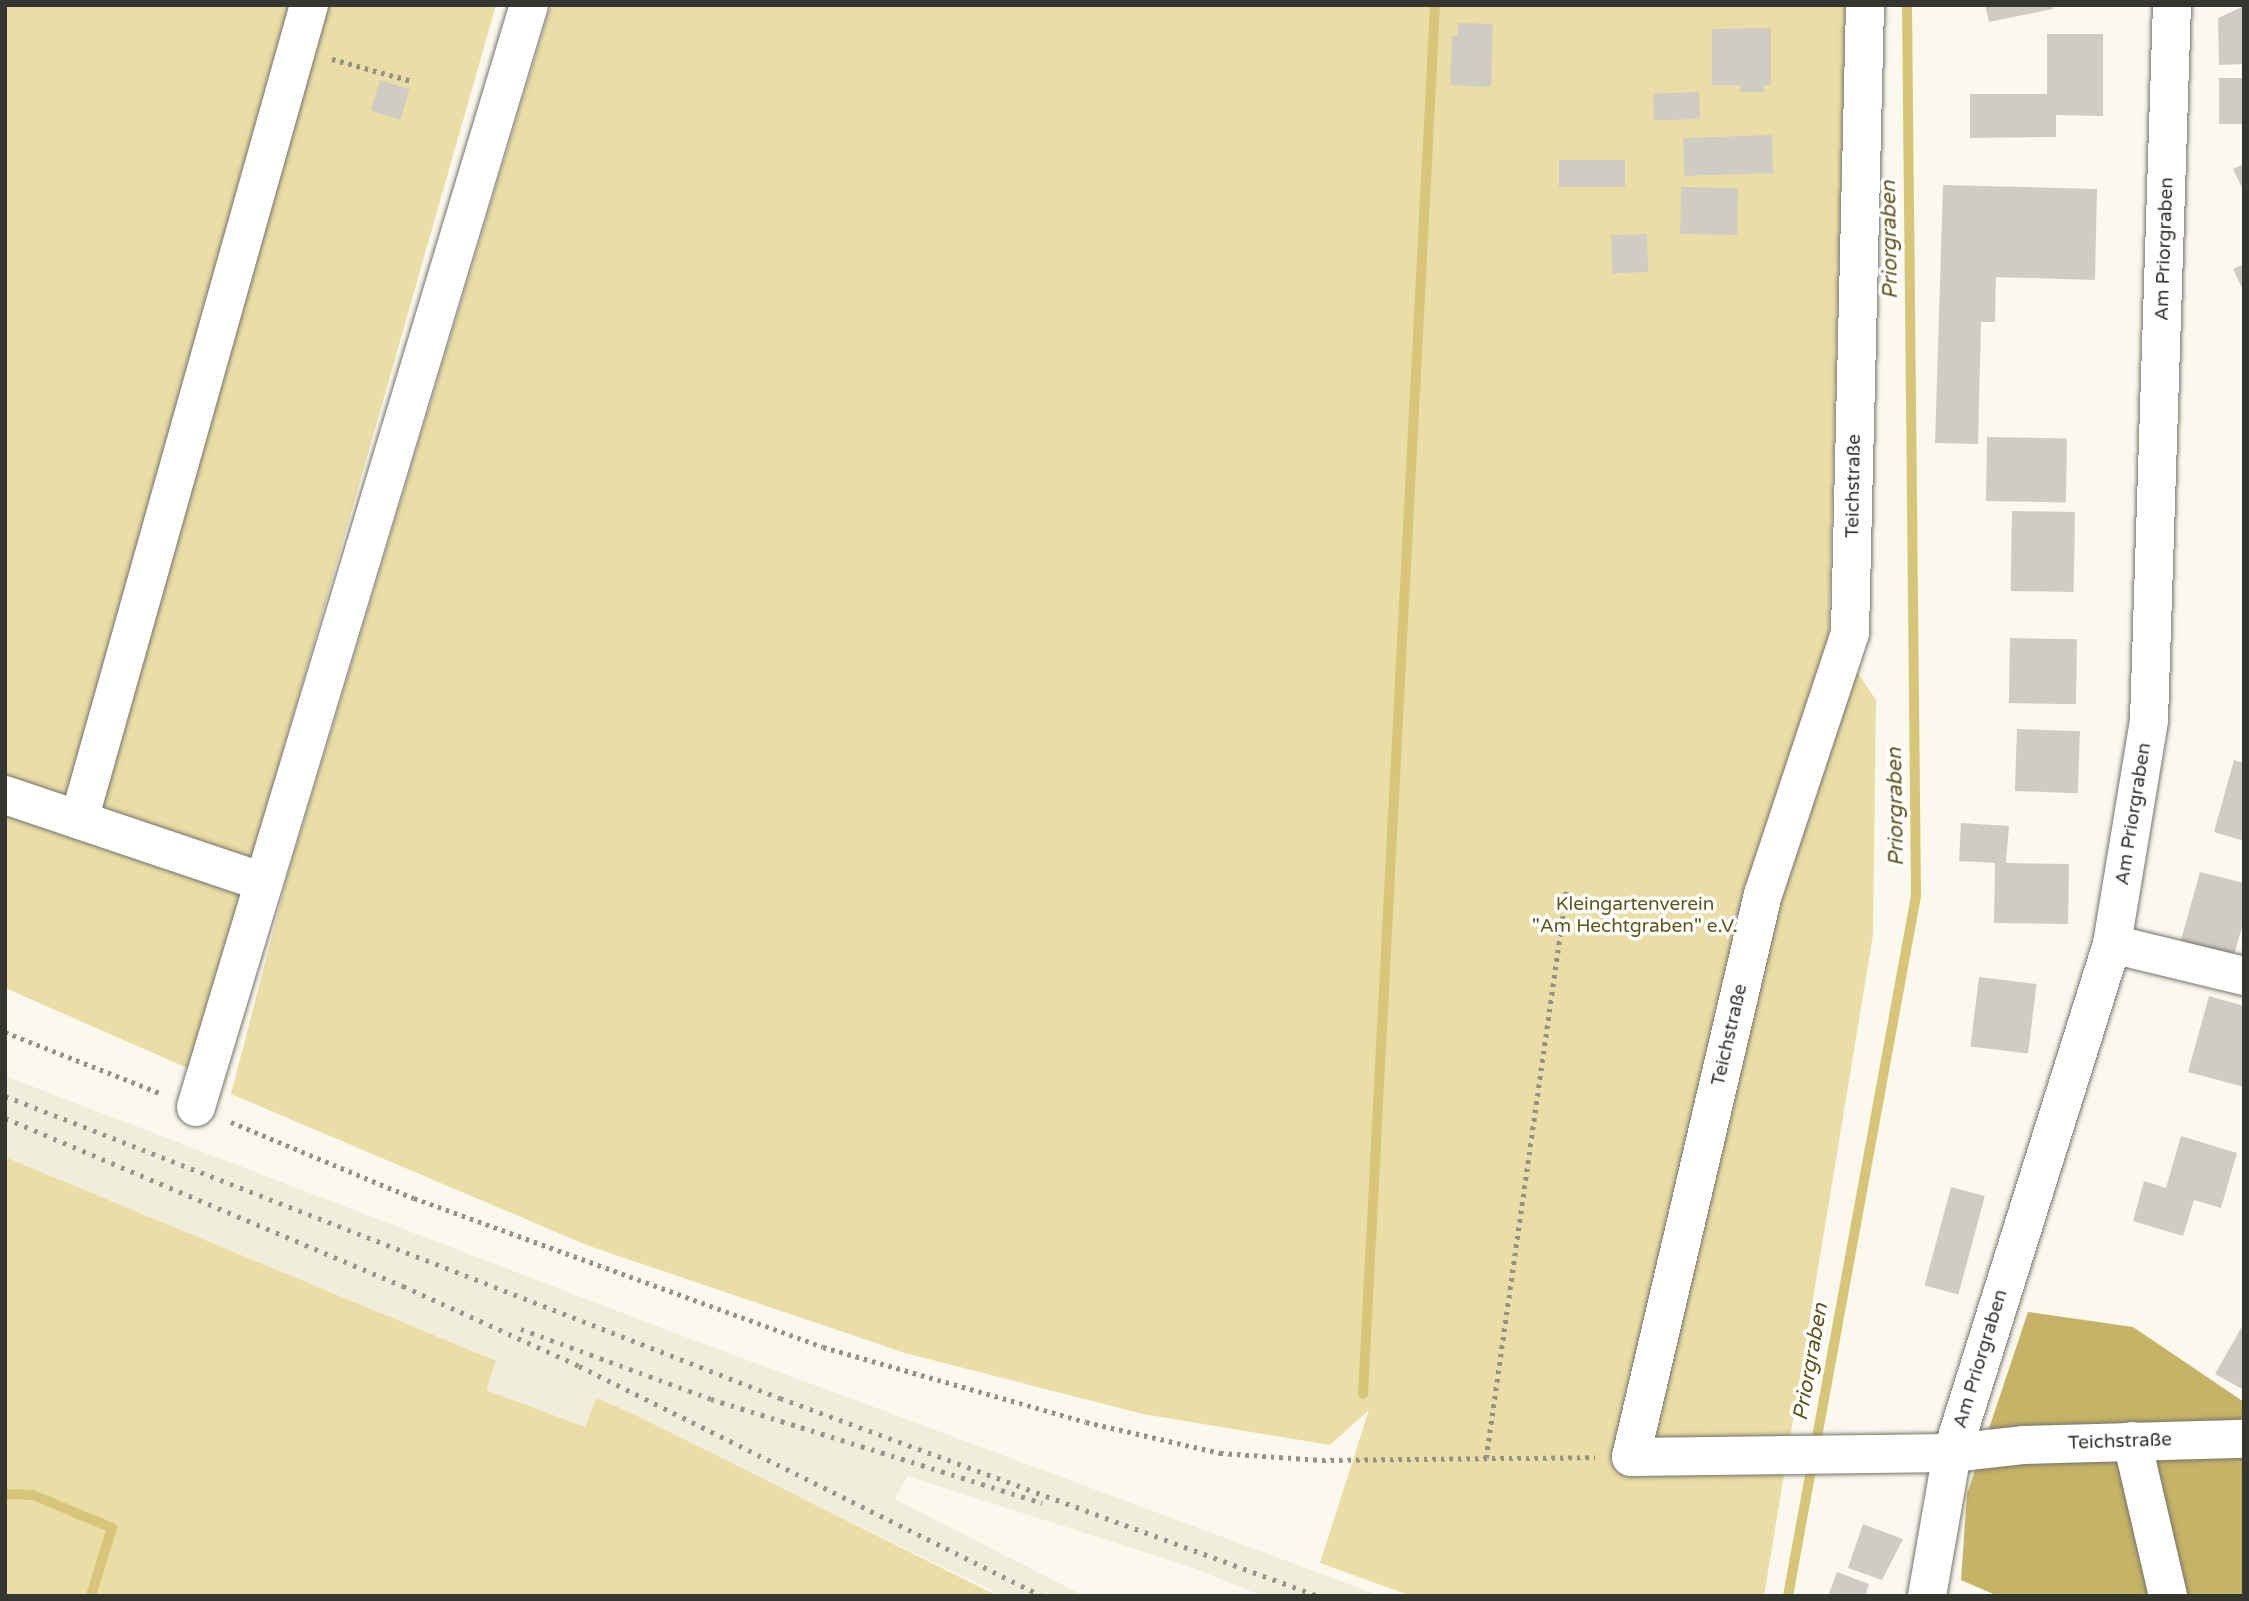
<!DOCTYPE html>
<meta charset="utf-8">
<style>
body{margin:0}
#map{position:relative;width:2249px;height:1601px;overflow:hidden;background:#fbf9ee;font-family:"Varela Round",sans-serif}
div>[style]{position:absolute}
.built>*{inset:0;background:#f0edda}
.green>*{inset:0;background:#eadea6}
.forest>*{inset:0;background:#c5b366}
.stream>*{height:10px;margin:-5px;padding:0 5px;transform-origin:5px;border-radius:5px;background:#d7c679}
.building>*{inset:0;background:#cfcdc3;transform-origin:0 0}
.path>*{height:4.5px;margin-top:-2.25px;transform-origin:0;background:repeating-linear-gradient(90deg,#93928a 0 3.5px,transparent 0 8.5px)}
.roads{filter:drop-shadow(0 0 2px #75736a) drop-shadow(0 0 2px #75736a)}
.minor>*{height:38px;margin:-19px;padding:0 19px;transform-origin:19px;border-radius:19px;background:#fff}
.rail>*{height:5px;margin-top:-2.5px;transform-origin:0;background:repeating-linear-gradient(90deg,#97968e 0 3.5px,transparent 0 10.5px)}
span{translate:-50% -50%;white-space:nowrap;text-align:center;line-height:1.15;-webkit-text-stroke:7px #fff;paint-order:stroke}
.street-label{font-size:19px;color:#363631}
.park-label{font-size:19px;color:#62561c}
.water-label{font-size:21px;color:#5f5319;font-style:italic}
.frame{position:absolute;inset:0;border:7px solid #363631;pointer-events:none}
</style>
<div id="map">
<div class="built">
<i style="clip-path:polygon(5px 1076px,667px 1330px,1381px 1596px,1262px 1596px,1191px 1567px,907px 1476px,895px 1499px,1084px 1596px,1003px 1596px,596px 1398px,585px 1427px,485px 1390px,495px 1361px,5px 1157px)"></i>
</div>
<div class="green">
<i style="clip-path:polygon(5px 5px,496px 5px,192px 1070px,5px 988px)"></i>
<i style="clip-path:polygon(551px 5px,1846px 5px,1829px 630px,1876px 700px,1873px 935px,1764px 1596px,1411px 1596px,1320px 1563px,1369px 1410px,1330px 1445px,1143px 1414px,905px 1353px,589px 1246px,231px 1094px,288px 874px)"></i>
<i style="clip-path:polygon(5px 1157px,496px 1361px,486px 1390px,585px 1427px,596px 1398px,629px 1412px,998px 1596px,5px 1596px)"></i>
</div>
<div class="forest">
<i style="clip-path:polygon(2028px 1312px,2133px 1327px,2244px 1402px,2244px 1596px,1998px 1596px,1961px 1580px,1967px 1494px)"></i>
</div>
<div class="stream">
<i style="left:1363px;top:1394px;width:1391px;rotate:-87.03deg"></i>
<i style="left:5px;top:1494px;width:28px;rotate:2deg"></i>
<i style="left:33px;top:1495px;width:86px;rotate:22.7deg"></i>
<i style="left:112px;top:1528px;width:71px;rotate:107.2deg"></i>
<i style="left:1788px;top:1596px;width:712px;rotate:-79.64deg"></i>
<i style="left:1916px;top:896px;width:891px;rotate:-90.58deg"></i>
</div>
<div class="building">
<i style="clip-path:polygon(1985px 5px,2052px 5px,2053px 9px,1989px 22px)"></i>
<i style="clip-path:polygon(2244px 6px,2244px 64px,2219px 65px,2218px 18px)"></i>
<i style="clip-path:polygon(1458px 23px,1493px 24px,1491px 87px,1450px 85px,1452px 36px,1458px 36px)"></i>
<i style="clip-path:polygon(1771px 28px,1771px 85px,1764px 85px,1764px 92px,1740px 92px,1740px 85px,1712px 85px,1712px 29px)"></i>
<i style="clip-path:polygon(2047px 34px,2103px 34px,2103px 116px,2056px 115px,2056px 137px,1970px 138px,1970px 94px,2047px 94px)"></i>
<i style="left:2244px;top:78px;width:46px;height:25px;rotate:90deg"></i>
<i style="left:380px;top:80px;width:31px;height:32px;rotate:17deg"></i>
<i style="left:1699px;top:92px;width:27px;height:46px;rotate:88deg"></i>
<i style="left:1772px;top:135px;width:38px;height:89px;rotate:88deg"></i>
<i style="left:1625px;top:160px;width:27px;height:66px;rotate:90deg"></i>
<i style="clip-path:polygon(2244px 164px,2244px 192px,2233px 169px)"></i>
<i style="clip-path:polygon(1943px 185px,2097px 189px,2095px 280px,1996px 277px,1995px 322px,1981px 322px,1978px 444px,1935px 443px)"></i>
<i style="left:1681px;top:187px;width:57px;height:47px;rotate:1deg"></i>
<i style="left:1647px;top:234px;width:38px;height:36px;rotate:88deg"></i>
<i style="clip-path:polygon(2244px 264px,2244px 292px,2233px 269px)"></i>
<i style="left:1987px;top:437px;width:80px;height:64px;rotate:1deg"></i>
<i style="left:2012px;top:511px;width:63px;height:80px;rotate:1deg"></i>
<i style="left:2010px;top:638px;width:67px;height:65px;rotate:1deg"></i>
<i style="left:2017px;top:729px;width:63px;height:62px;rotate:2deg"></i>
<i style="clip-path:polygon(2234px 760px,2244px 763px,2244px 841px,2214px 832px)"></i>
<i style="clip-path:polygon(1961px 823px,2009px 826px,2006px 863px,2069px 864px,2068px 924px,1994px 923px,1995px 863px,1959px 861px)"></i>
<i style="clip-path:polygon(2200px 872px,2244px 883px,2244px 920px,2232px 962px,2179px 947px)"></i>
<i style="left:1979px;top:977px;width:58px;height:70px;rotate:7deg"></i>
<i style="clip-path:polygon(2209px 996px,2244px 1006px,2244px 1087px,2188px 1072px)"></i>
<i style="clip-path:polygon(2181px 1136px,2237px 1153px,2221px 1208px,2194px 1200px,2183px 1236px,2133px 1221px,2144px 1181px,2166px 1188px)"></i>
<i style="left:1951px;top:1187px;width:35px;height:102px;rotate:15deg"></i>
<i style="clip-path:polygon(2244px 1323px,2244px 1390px,2215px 1374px)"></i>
<i style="clip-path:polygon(1863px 1524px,1903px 1539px,1882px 1580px,1848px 1568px)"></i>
<i style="clip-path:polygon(1837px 1572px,1869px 1584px,1865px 1596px,1828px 1596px)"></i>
</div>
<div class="path">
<i style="left:332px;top:59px;width:83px;rotate:15.4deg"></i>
<i style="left:5px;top:1032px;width:169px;rotate:21.5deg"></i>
<i style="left:231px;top:1122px;width:198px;rotate:22.6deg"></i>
<i style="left:414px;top:1198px;width:435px;rotate:20deg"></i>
<i style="left:823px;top:1347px;width:273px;rotate:15.9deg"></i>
<i style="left:1086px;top:1422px;width:138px;rotate:13deg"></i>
<i style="left:1220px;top:1453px;width:102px;rotate:3.9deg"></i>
<i style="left:1322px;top:1460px;width:273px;rotate:-0.6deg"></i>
<i style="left:1486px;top:1458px;width:572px;rotate:-81.95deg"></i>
</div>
<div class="roads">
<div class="minor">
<i style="left:1865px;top:5px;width:628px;rotate:91.37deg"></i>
<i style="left:1850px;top:633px;width:275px;rotate:108.4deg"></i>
<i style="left:1763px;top:894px;width:578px;rotate:103.2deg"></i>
<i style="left:1631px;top:1457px;width:321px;rotate:-0.7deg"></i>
<i style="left:1952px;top:1453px;width:71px;rotate:-6.4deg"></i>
<i style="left:2023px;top:1445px;width:221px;rotate:-1.6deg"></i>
<i style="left:5px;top:795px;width:273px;rotate:18.6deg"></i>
<i style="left:79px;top:820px;width:847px;rotate:-74.24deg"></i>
<i style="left:2112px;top:944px;width:136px;rotate:13.6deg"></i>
<i style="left:196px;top:1107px;width:1151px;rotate:-73.19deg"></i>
<i style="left:2132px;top:1441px;width:159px;rotate:76.9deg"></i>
<i style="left:1927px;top:1596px;width:145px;rotate:-80.1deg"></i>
<i style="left:1952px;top:1453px;width:534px;rotate:-72.55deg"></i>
<i style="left:2112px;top:944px;width:227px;rotate:-80.6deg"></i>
<i style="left:2149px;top:720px;width:715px;rotate:-88.16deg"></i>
</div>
</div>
<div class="rail">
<i style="left:5px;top:1096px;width:832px;rotate:21.29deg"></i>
<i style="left:780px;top:1398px;width:573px;rotate:20.21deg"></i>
<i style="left:5px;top:1118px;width:432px;rotate:22.9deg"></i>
<i style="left:403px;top:1286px;width:193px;rotate:24.4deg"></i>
<i style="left:579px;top:1366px;width:517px;rotate:26.42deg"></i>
<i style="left:521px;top:1329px;width:202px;rotate:20.2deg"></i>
<i style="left:711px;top:1399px;width:347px;rotate:17.4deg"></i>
</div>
<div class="street-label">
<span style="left:2165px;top:249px;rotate:-88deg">Am Priorgraben</span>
<span style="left:1854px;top:486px;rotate:-89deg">Teichstraße</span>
<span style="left:2134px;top:814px;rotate:-81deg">Am Priorgraben</span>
<span style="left:1730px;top:1035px;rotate:-77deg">Teichstraße</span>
<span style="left:1981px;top:1359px;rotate:-73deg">Am Priorgraben</span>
<span style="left:2120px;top:1442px;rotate:-2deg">Teichstraße</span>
</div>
<div class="park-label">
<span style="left:1635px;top:916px">Kleingartenverein<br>"Am Hechtgraben" e.V.</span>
</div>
<div class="water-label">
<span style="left:1890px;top:240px;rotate:-91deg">Priorgraben</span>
<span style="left:1896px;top:807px;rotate:-91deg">Priorgraben</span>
<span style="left:1811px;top:1362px;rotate:-80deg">Priorgraben</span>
</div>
<div class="frame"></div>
</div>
